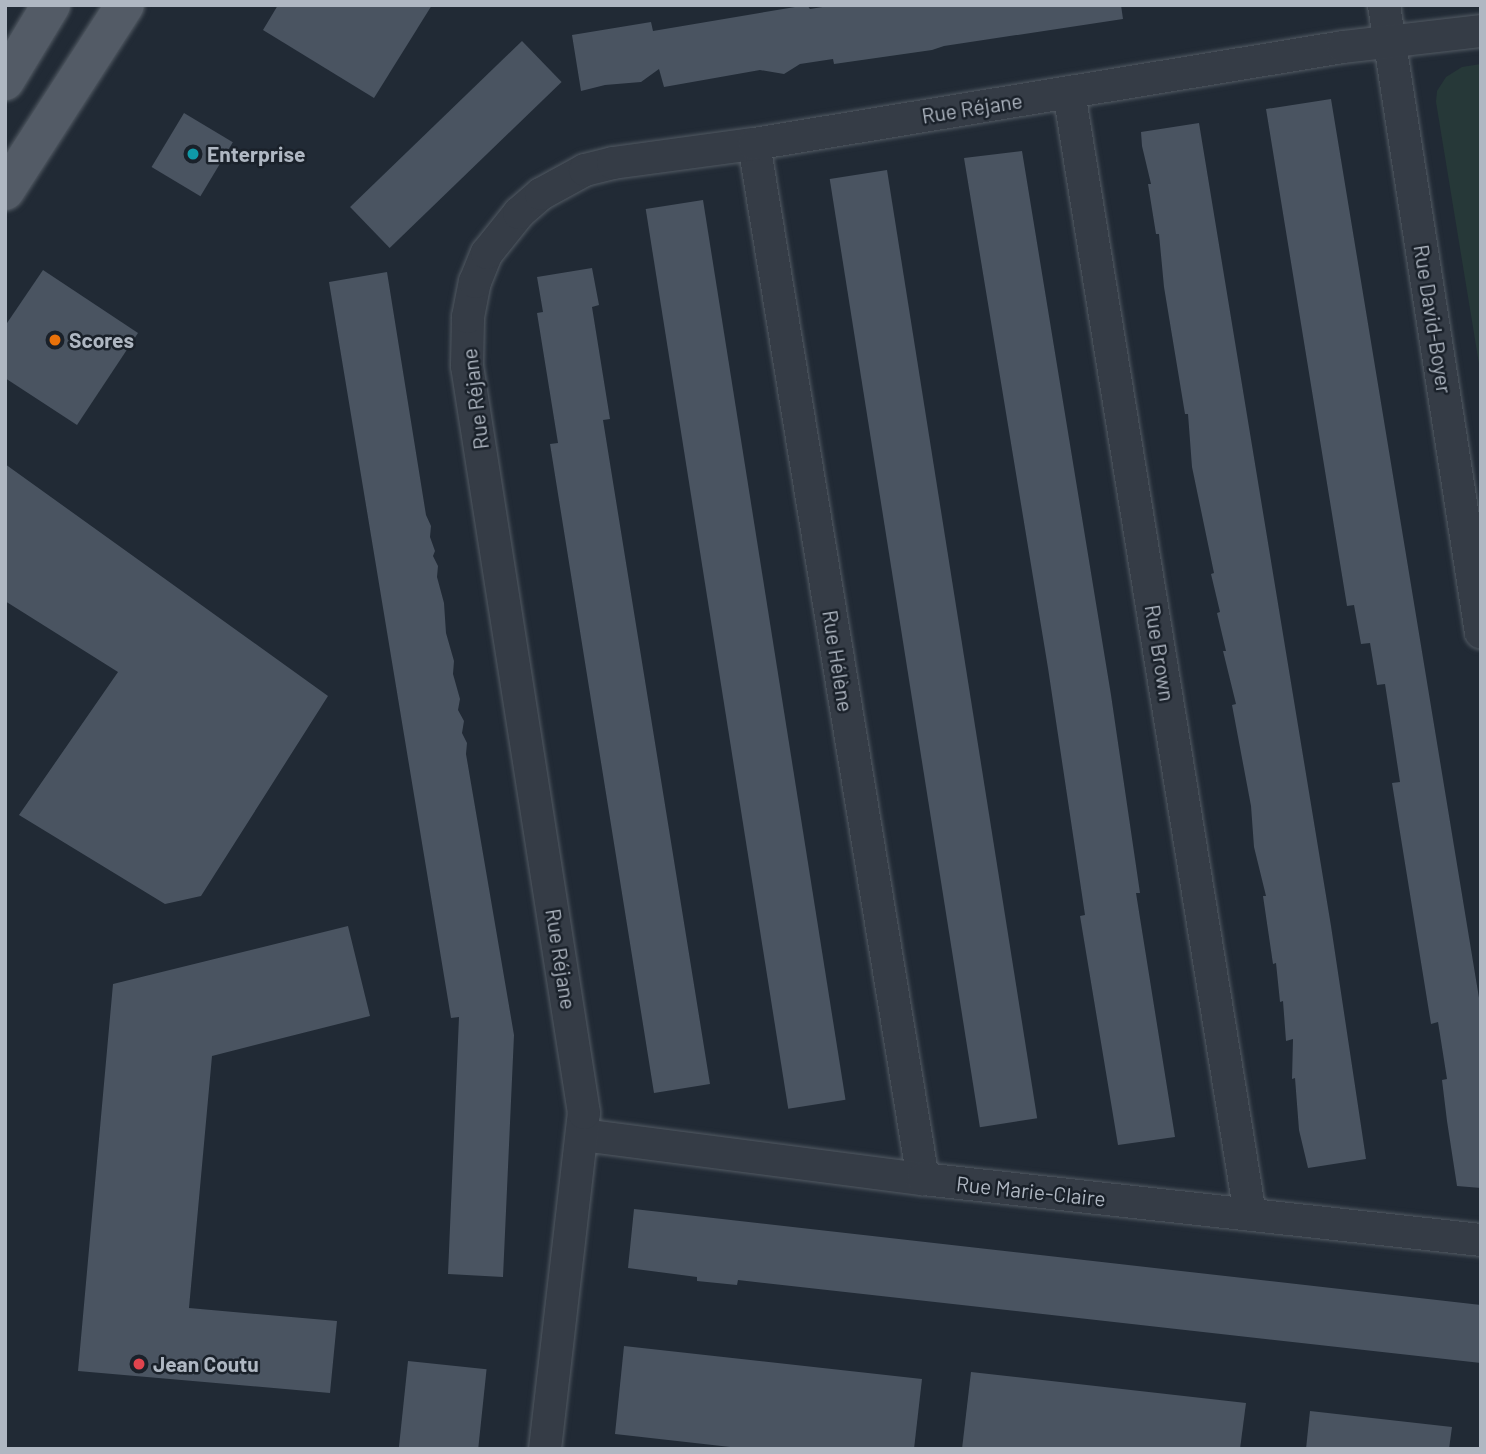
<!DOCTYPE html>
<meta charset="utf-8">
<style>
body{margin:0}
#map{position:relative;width:1486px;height:1454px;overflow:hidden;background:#212a35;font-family:Barlow,sans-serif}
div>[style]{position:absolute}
.green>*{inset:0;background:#263838}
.building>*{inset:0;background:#4a5461;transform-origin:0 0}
.roads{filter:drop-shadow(0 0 2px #525a63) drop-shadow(0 0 2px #525a63)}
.minor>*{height:32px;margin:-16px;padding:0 16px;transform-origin:16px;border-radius:16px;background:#353c46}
.major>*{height:38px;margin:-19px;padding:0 19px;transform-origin:19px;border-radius:19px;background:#535b66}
.dots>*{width:19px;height:19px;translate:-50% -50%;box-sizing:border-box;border:4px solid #1a212a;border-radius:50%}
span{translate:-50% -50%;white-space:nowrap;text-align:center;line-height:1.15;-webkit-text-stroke:5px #1a212a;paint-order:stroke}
.street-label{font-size:21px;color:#afb7c2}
.poi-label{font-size:21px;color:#afb7c2;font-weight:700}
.left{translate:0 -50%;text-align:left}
.frame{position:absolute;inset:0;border:7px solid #afb7c2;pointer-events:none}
</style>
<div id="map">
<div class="green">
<i style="clip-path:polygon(1481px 64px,1481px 376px,1436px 102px,1437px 91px,1446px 77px,1462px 67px)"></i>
</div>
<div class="building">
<i style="clip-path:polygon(278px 5px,432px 5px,374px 98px,263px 30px)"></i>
<i style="clip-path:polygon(807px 5px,810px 9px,835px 5px,1121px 5px,1123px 19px,944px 46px,932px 50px,834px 64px,833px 59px,800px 64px,784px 74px,760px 70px,664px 87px,659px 69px,641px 82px,605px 85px,581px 91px,572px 35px,651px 22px,653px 31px)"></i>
<i style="left:522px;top:41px;width:57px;height:239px;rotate:46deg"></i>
<i style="clip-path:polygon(1331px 99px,1481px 1010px,1481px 1188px,1457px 1186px,1447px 1121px,1442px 1080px,1447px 1079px,1438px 1022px,1431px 1024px,1392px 783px,1400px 782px,1385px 684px,1377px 685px,1370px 643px,1361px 644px,1354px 605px,1347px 606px,1266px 109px)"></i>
<i style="left:184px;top:113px;width:57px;height:63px;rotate:31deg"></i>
<i style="clip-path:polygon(1199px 123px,1331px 926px,1366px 1159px,1308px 1168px,1299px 1130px,1295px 1078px,1292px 1079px,1293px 1039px,1286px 1041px,1283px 1001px,1280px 1002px,1276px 963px,1273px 964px,1263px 896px,1266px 896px,1254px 847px,1251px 806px,1232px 705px,1236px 704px,1223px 651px,1226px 651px,1217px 613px,1220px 612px,1211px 574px,1214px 573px,1192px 467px,1188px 414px,1185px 414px,1164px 287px,1159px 234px,1156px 234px,1148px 184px,1151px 184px,1142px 146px,1141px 132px)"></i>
<i style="clip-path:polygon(1022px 151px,1111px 695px,1140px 893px,1136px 893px,1175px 1137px,1118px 1145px,1080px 916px,1085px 915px,1048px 668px,964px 158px)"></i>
<i style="left:887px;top:170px;width:960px;height:58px;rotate:81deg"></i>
<i style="left:703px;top:200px;width:911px;height:58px;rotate:81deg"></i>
<i style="clip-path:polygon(592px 268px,599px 305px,592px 307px,610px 419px,603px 420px,710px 1084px,654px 1093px,550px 444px,558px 443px,537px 313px,543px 312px,537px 277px)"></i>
<i style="clip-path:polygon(43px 270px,138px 333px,77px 425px,5px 378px,5px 326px)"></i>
<i style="clip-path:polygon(387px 272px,426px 515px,431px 526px,430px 537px,435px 551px,433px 556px,438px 566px,437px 577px,444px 603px,446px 633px,454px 661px,453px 674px,460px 699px,458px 710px,464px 721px,462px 733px,467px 743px,466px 754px,514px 1035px,503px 1277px,448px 1274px,459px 1017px,451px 1018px,329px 282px)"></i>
<i style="clip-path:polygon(5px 464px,328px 696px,201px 896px,165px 904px,19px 815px,118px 672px,5px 601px)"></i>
<i style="clip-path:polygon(348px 926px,370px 1016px,212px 1056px,189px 1308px,337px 1321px,330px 1393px,78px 1371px,113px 984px)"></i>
<i style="clip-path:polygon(634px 1209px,1481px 1305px,1481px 1363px,738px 1280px,737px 1285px,697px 1281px,697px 1277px,628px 1268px)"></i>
<i style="clip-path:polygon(624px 1346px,922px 1379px,914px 1449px,748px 1449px,615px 1434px)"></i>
<i style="left:408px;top:1361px;width:79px;height:88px;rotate:6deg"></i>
<i style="clip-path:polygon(971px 1372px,1246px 1403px,1240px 1449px,962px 1449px)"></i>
<i style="clip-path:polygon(1310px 1411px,1452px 1427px,1449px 1449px,1306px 1449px)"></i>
</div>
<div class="roads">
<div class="minor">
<i style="left:1384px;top:5px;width:635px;rotate:81.22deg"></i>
<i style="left:1069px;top:92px;width:1137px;rotate:80.84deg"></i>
<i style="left:754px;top:144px;width:1049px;rotate:80.73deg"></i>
<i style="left:582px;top:1135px;width:344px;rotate:7.4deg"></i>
<i style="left:923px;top:1179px;width:561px;rotate:6.24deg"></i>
<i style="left:545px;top:1449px;width:338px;rotate:-83.4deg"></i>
<i style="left:584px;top:1113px;width:756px;rotate:-98.9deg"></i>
<i style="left:467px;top:366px;width:49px;rotate:-88.8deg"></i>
<i style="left:468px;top:317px;width:36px;rotate:-79deg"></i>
<i style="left:475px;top:282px;width:31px;rotate:-68deg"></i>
<i style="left:487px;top:253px;width:51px;rotate:-51.3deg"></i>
<i style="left:519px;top:213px;width:29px;rotate:-41deg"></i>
<i style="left:541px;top:194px;width:50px;rotate:-28.6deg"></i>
<i style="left:585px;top:170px;width:29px;rotate:-14deg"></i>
<i style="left:613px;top:163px;width:142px;rotate:-7.7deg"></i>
<i style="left:754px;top:144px;width:597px;rotate:-9.35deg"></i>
<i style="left:1343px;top:47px;width:139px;rotate:-6.6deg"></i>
</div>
<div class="major">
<i style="left:5px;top:81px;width:89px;rotate:-58.8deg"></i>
<i style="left:5px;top:191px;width:221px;rotate:-57.2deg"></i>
</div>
</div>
<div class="dots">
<i style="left:193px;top:154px;background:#0f9aa8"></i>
<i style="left:55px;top:340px;background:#e8710a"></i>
<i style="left:139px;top:1364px;background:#e0444e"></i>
</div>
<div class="street-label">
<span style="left:972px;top:108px;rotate:-9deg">Rue Réjane</span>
<span style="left:1433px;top:319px;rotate:81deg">Rue David-Boyer</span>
<span style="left:475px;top:399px;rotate:-97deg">Rue Réjane</span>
<span style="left:1160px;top:653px;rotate:81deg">Rue Brown</span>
<span style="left:838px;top:661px;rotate:81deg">Rue Hélène</span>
<span style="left:561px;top:959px;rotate:81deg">Rue Réjane</span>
<span style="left:1031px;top:1191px;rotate:6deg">Rue Marie-Claire</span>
</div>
<div class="poi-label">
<span class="left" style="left:207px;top:154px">Enterprise</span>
<span class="left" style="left:69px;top:340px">Scores</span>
<span class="left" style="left:153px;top:1364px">Jean Coutu</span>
</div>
<div class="frame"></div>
</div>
